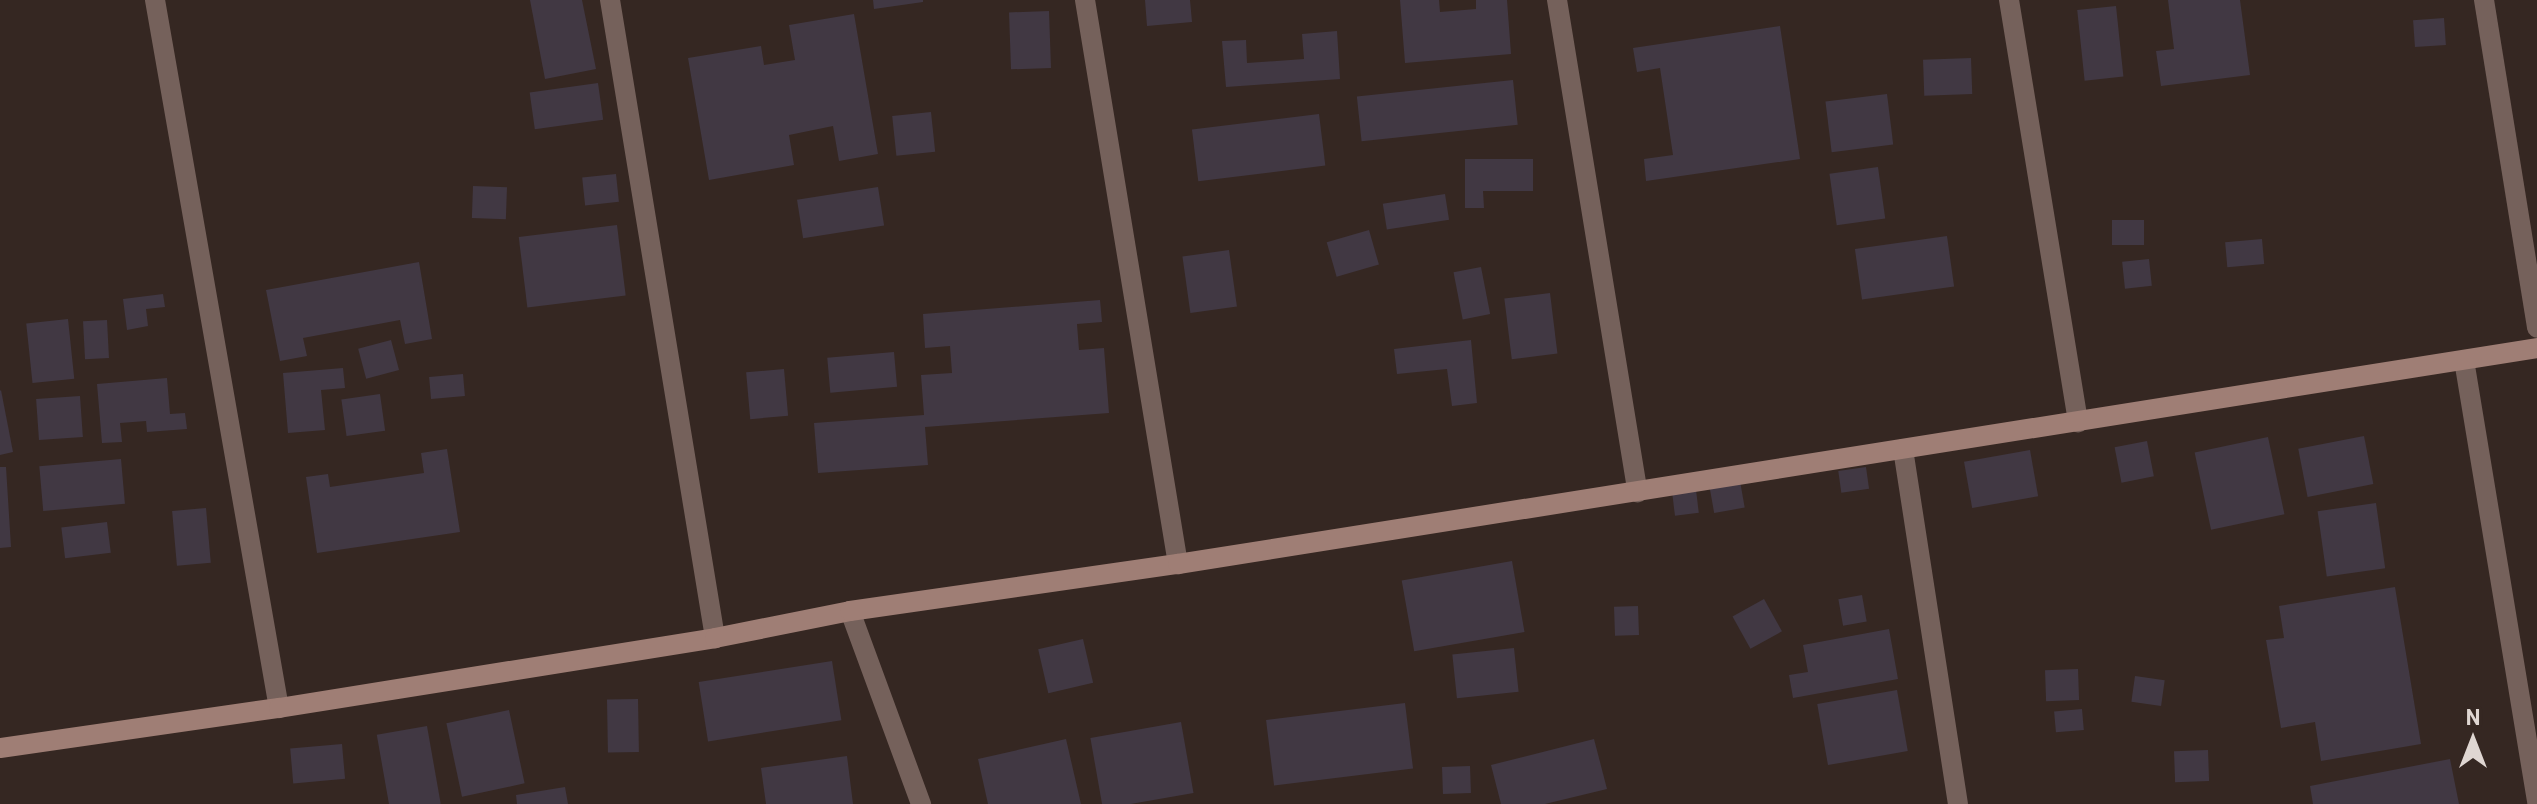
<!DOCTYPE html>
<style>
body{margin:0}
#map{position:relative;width:2537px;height:804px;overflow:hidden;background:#352722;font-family:Barlow,sans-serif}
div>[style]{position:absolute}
.building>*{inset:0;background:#413843;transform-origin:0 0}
.street>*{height:20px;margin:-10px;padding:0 10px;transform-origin:10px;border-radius:10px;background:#75615b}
.secondary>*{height:20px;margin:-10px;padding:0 10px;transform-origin:10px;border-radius:10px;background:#9f7e75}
span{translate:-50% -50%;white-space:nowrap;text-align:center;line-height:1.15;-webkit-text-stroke:6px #352722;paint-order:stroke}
.north{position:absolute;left:2433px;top:700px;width:80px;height:80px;-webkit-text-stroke:6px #352722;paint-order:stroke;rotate:0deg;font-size:22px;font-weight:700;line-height:32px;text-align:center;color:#dfd6d2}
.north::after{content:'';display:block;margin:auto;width:28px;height:36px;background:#dfd6d2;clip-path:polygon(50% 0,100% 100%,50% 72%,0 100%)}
</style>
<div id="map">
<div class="building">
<i style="clip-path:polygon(530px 0,582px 0,596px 69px,545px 79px)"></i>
<i style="clip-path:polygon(873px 0,923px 0,923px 2px,874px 9px)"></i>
<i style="clip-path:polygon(1145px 0,1190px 0,1192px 22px,1147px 26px)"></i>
<i style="clip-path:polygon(1400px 0,1439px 0,1440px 12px,1476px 9px,1476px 0,1507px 0,1511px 54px,1405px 63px)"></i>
<i style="clip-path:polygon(2168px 0,2240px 0,2250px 75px,2161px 86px,2156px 51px,2174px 49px)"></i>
<i style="left:2116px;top:6px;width:71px;height:39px;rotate:84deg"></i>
<i style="left:1049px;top:11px;width:57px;height:40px;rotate:88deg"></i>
<i style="clip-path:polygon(854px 14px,878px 154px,839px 161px,833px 126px,789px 135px,794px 165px,709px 180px,688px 58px,761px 46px,764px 65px,795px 60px,789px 25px)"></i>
<i style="left:2444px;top:18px;width:27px;height:31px;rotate:86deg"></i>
<i style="clip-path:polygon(1780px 26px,1800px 159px,1646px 181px,1644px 159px,1673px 155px,1660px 68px,1637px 72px,1633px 48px)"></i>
<i style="clip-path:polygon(1337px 31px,1340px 79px,1226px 87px,1222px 41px,1246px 40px,1247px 63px,1304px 59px,1302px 34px)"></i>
<i style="left:1971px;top:58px;width:36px;height:48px;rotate:88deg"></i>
<i style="left:1513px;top:80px;width:45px;height:157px;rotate:84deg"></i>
<i style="left:598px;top:83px;width:37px;height:69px;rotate:82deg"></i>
<i style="left:1887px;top:94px;width:51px;height:62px;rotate:83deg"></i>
<i style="left:931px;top:112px;width:40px;height:39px;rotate:84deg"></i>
<i style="left:1319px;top:114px;width:52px;height:128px;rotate:83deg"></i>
<i style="clip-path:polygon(1465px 159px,1533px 159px,1533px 191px,1483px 191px,1484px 208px,1465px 208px)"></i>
<i style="left:1878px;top:167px;width:52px;height:49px;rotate:82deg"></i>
<i style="left:616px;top:174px;width:28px;height:34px;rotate:84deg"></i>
<i style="left:473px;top:186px;width:34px;height:32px;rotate:2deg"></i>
<i style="left:878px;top:187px;width:39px;height:82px;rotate:81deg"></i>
<i style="left:1445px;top:194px;width:26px;height:63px;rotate:81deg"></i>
<i style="left:2144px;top:220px;width:25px;height:32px;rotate:90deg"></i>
<i style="left:617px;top:225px;width:71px;height:99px;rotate:83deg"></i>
<i style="left:1369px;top:230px;width:36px;height:44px;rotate:74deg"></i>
<i style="left:1947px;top:236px;width:51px;height:93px;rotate:82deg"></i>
<i style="left:2262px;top:239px;width:25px;height:37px;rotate:85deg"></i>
<i style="left:1229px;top:250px;width:57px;height:47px;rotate:82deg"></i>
<i style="left:2149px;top:259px;width:27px;height:27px;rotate:84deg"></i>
<i style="clip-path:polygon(419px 262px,432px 339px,405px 344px,400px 320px,303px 338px,307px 356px,280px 361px,266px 290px)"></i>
<i style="left:1481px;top:267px;width:48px;height:28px;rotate:79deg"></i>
<i style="left:1550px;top:293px;width:61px;height:46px;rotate:83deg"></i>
<i style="clip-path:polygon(163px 294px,165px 307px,146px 309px,148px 326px,127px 330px,123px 299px)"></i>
<i style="clip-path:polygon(1100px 300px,1102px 322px,1077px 324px,1079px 350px,1104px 348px,1109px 413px,925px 427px,928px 465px,818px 473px,814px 423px,924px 415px,921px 375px,952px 373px,950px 346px,925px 348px,923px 314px)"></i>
<i style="left:68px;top:319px;width:60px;height:42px;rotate:84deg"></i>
<i style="left:107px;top:320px;width:38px;height:24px;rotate:87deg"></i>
<i style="left:391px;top:340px;width:31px;height:34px;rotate:75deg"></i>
<i style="clip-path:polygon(1471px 340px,1477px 403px,1452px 406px,1447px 369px,1397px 374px,1394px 349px)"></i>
<i style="left:894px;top:352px;width:35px;height:67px;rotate:85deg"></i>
<i style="clip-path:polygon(343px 368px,345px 388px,321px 390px,325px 430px,288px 433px,283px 373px)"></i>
<i style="left:784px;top:369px;width:47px;height:38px;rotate:85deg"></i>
<i style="left:463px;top:374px;width:22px;height:34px;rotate:85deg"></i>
<i style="clip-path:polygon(167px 378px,170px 414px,185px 413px,187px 429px,147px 432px,146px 421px,120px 423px,122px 442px,102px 443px,97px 384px)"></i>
<i style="clip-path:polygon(1px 390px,13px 452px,0 455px,0 391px)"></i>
<i style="left:380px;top:394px;width:37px;height:39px;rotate:82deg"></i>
<i style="left:80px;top:396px;width:41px;height:44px;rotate:86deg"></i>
<i style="left:2364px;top:436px;width:49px;height:67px;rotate:79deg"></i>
<i style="left:2268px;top:437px;width:79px;height:75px;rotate:78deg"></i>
<i style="left:2147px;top:441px;width:36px;height:33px;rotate:79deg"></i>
<i style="clip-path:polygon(447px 449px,460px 532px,317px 553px,306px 477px,328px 474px,330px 487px,424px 473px,421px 453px)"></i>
<i style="left:2030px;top:450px;width:47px;height:67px;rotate:80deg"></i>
<i style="left:121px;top:459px;width:45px;height:82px;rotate:85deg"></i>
<i style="clip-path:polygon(0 467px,6px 467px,11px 547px,0 548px)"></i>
<i style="left:1866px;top:467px;width:22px;height:28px;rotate:82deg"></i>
<i style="left:1740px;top:481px;width:27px;height:31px;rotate:80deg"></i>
<i style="left:1696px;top:490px;width:23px;height:24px;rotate:83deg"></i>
<i style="left:2376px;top:503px;width:66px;height:59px;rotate:82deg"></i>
<i style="left:206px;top:508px;width:55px;height:34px;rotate:85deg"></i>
<i style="left:107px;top:522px;width:31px;height:46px;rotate:83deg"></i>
<i style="left:1512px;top:561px;width:72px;height:112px;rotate:80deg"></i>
<i style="clip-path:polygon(2395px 587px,2421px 744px,2321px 761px,2315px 722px,2281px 728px,2266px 640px,2284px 638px,2279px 606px)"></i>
<i style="left:1862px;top:595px;width:27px;height:24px;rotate:80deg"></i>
<i style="left:1764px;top:599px;width:37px;height:36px;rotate:61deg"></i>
<i style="left:1638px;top:606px;width:29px;height:24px;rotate:88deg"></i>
<i style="clip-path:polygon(1889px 629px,1898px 679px,1793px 698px,1789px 675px,1808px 672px,1803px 645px)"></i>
<i style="left:1083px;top:639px;width:45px;height:46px;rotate:77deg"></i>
<i style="left:1514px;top:648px;width:44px;height:62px;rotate:84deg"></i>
<i style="left:832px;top:661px;width:60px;height:135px;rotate:81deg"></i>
<i style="left:2078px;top:669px;width:31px;height:33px;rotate:88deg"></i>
<i style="left:2135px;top:676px;width:30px;height:26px;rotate:8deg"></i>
<i style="left:1897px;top:690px;width:62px;height:81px;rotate:80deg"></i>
<i style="left:638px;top:699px;width:53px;height:31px;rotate:89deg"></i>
<i style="left:1405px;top:703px;width:66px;height:140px;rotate:83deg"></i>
<i style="left:2082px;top:709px;width:21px;height:28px;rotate:85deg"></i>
<i style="left:509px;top:710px;width:75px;height:64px;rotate:78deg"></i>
<i style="left:1181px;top:722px;width:72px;height:92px;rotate:80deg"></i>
<i style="left:427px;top:726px;width:79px;height:51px;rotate:80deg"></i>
<i style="clip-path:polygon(1066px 739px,1081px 804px,988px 804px,978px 759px)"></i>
<i style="clip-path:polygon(1594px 739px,1607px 789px,1545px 804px,1501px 804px,1491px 765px)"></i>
<i style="left:342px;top:744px;width:35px;height:52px;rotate:85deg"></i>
<i style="left:2208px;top:750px;width:31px;height:34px;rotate:88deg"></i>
<i style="clip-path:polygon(847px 756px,853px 804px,766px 804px,761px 768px)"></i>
<i style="clip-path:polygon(2450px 759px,2459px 804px,2313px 804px,2310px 786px)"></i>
<i style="left:1470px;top:766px;width:27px;height:28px;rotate:88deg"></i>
<i style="clip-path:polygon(565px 787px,568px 804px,517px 804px,516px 795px)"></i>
</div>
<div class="street">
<i style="left:155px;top:0;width:719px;rotate:80.07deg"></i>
<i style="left:610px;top:0;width:647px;rotate:80.65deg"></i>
<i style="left:1085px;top:0;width:572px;rotate:80.64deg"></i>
<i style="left:1557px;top:0;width:499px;rotate:80.7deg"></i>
<i style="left:2009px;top:0;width:428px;rotate:80.7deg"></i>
<i style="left:2484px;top:0;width:332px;rotate:80.8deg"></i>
<i style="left:2464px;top:360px;width:449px;rotate:80.6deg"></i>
<i style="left:1903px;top:449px;width:359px;rotate:81.2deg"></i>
<i style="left:850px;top:611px;width:206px;rotate:69.8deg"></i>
</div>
<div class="secondary">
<i style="left:0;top:748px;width:282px;rotate:-8.2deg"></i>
<i style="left:279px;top:708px;width:442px;rotate:-9.1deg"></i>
<i style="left:715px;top:638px;width:138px;rotate:-11.3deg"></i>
<i style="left:850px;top:611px;width:331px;rotate:-8.2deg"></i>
<i style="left:1178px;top:564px;width:1376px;rotate:-9.03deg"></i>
</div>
<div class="north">N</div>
</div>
